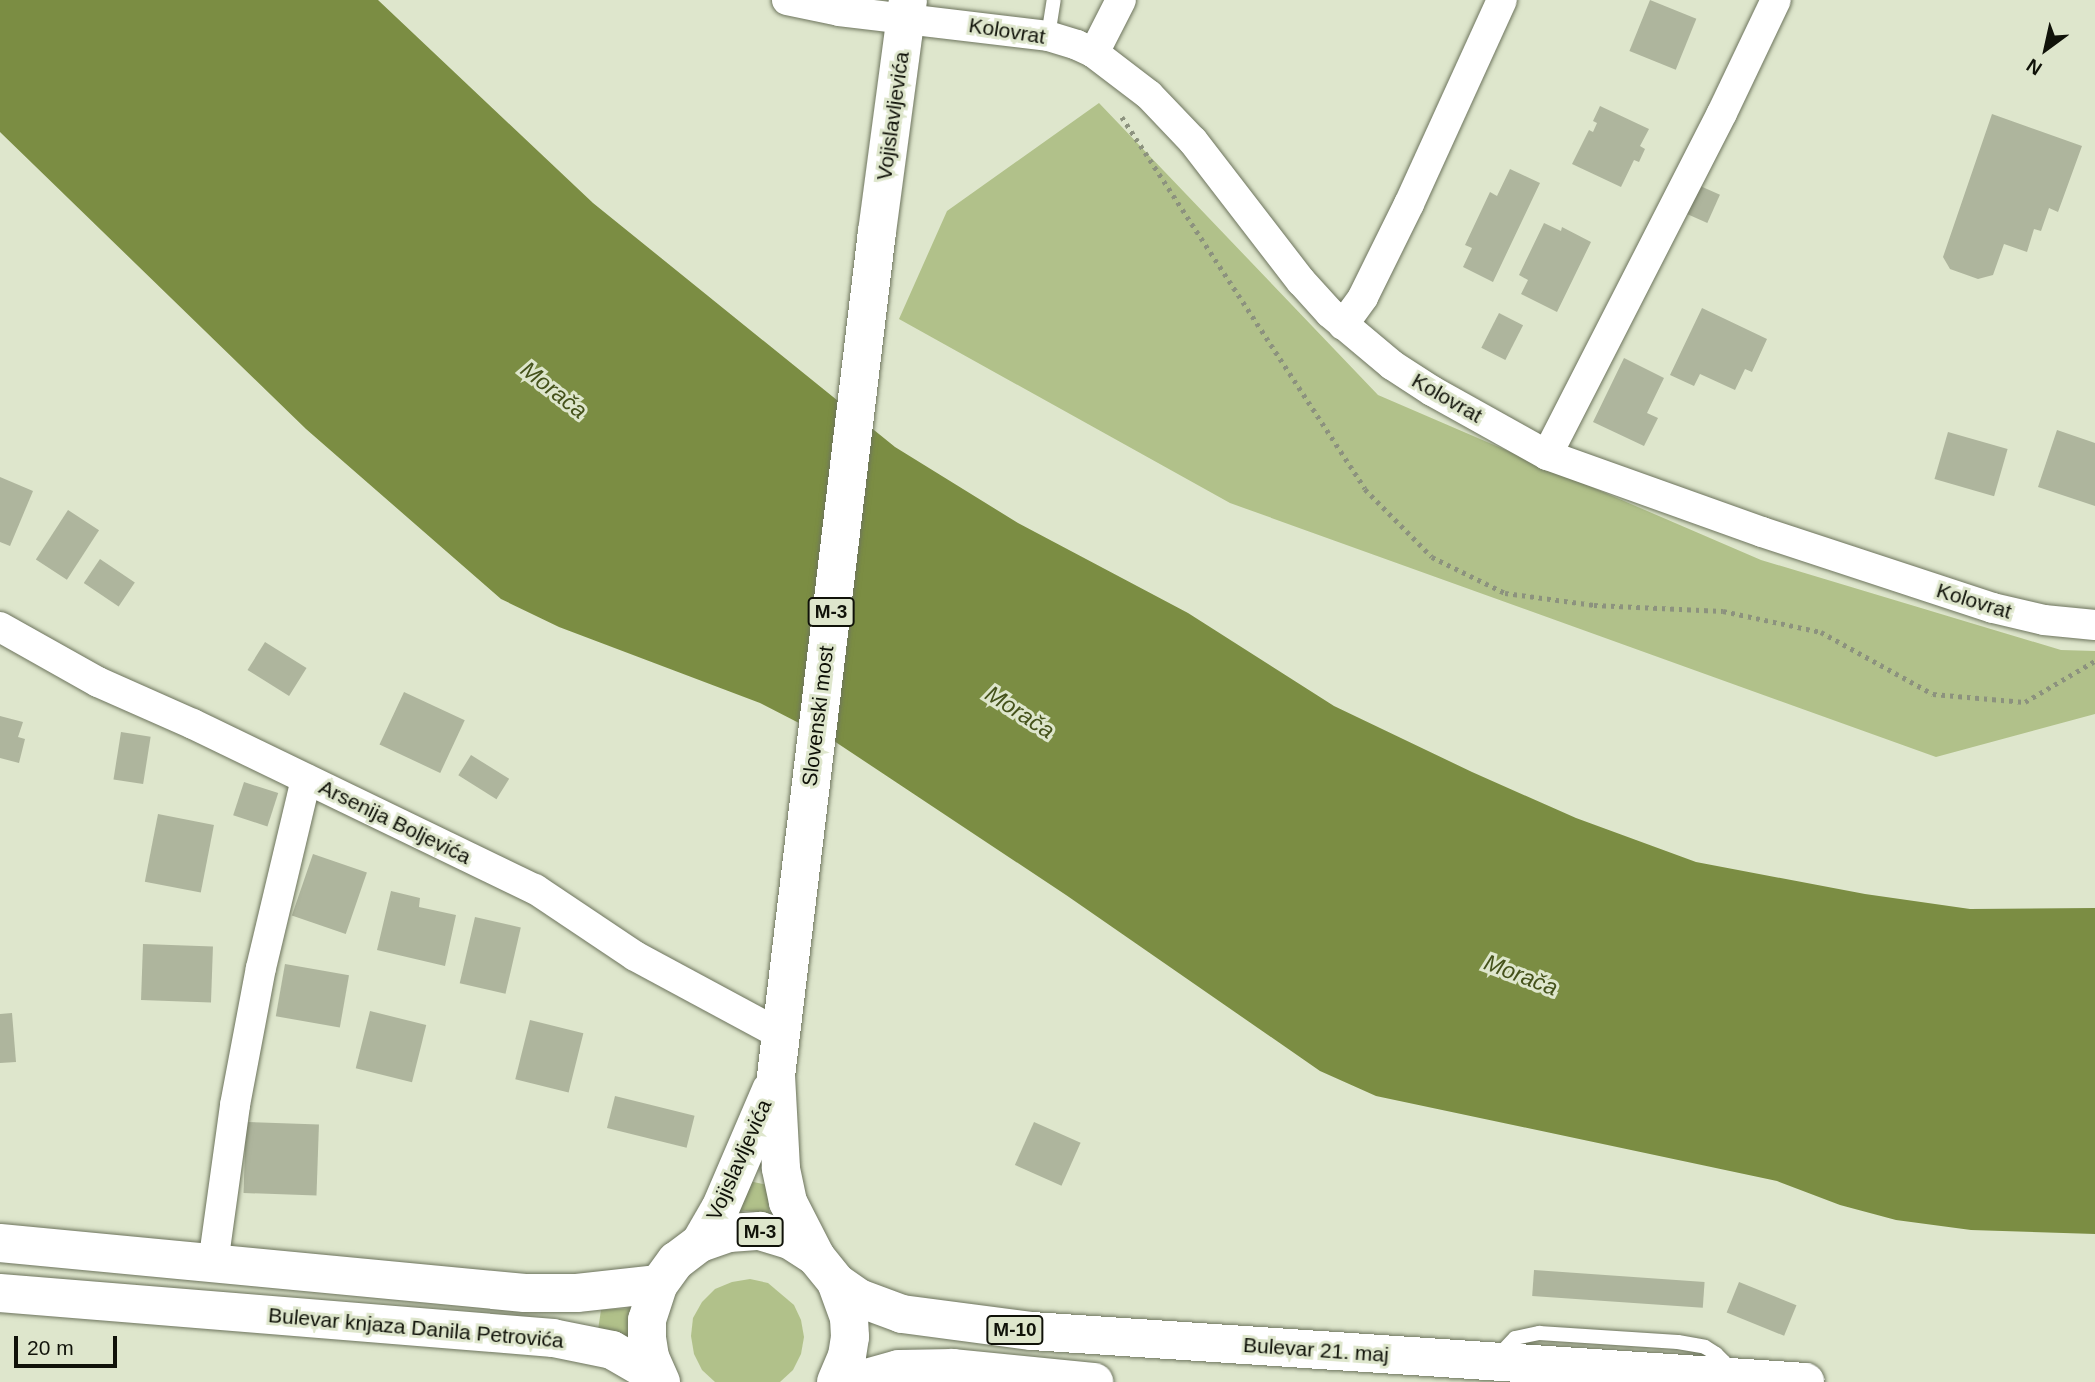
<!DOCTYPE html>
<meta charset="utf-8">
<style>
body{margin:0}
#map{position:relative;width:2095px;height:1382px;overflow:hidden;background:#dee6cc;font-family:Helvetica,sans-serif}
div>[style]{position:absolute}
.green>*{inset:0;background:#b1c18a}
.water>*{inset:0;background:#7b8d43}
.building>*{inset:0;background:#aeb59d;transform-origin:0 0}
.path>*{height:4.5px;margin-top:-2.25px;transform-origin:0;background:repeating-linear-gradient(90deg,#8c927e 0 3.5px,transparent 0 8.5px)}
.roads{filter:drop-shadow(0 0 2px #6d745d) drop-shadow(0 0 2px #6d745d)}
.service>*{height:14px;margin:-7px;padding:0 7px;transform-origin:7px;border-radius:7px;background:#fff}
.minor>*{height:30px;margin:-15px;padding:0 15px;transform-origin:15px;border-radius:15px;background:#fff}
.secondary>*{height:38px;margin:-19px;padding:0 19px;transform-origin:19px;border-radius:19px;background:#fff}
.primary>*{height:38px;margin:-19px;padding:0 19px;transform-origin:19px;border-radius:19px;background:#fff}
span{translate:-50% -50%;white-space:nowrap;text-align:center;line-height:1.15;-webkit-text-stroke:6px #dee6cc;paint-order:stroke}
.shield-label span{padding:2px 5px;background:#dee6cc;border:2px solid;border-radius:5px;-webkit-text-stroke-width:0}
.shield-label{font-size:19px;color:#101209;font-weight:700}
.street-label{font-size:21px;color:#101209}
.water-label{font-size:23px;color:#45521b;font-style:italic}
.north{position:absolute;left:2011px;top:14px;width:70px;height:70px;-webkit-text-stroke:5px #dee6cc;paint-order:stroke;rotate:213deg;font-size:19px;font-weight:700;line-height:28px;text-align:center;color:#101209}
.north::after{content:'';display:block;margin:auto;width:24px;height:32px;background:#101209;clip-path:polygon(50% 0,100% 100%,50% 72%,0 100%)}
.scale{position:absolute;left:14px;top:1336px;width:103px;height:32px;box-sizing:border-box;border:4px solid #101209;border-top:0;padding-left:9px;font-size:21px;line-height:24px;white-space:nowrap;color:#101209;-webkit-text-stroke:5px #dee6cc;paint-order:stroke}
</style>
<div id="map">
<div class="green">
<i style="clip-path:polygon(1099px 103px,1378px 395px,1761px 560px,2061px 650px,2095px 651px,2095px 714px,1936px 757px,1230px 503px,899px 319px,947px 211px)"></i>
<i style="clip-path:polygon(749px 1181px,768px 1185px,769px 1213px,735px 1210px)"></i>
<i style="clip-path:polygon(750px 1279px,768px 1283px,794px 1305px,801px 1320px,804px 1337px,801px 1354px,793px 1370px,780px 1382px,715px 1382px,702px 1370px,694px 1354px,691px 1336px,693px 1318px,702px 1302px,715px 1289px,732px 1282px)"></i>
<i style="clip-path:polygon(632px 1308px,629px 1340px,598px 1330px,601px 1310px)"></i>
</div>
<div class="water">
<i style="clip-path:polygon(0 0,378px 0,593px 203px,895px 447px,1018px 523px,1188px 613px,1334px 706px,1472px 772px,1576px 818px,1696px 862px,1865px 894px,1970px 909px,2095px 908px,2095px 1234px,1971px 1230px,1896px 1220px,1840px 1205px,1777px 1181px,1376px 1096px,1320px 1071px,1066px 895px,834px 741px,760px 703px,559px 627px,501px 599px,306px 429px,0 132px)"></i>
</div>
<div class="building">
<i style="left:1650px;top:0;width:50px;height:55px;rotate:22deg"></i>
<i style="clip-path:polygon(1600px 106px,1649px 129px,1640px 146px,1645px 149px,1639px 162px,1634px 160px,1621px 187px,1572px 164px,1589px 130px,1593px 132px,1597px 123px,1593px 121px)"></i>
<i style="clip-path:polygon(1992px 114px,2082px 146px,2058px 212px,2049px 208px,2041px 231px,2034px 229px,2027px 252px,2004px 244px,1993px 275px,1978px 279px,1950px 269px,1943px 257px)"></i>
<i style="clip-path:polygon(1510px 169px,1540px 183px,1493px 282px,1463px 267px,1472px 248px,1465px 245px,1490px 192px,1497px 196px)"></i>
<i style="left:1698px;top:185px;width:24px;height:31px;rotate:24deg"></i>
<i style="clip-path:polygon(1544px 223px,1561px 231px,1562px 227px,1591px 242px,1557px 312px,1521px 294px,1528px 280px,1519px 275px)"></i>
<i style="clip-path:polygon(1702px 308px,1767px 339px,1752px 372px,1745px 369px,1735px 390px,1700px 374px,1694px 386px,1670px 375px)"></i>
<i style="left:1499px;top:313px;width:27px;height:39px;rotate:27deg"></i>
<i style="clip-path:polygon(1624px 358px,1664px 378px,1647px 413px,1658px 418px,1644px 446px,1593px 422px)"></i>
<i style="clip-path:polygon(2057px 430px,2095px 443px,2095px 506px,2038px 487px)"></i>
<i style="left:1948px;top:432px;width:62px;height:49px;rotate:16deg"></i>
<i style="clip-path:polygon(0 477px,33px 491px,10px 546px,0 542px)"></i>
<i style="left:68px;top:510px;width:37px;height:59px;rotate:33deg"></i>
<i style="left:100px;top:559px;width:42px;height:29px;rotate:34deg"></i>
<i style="left:265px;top:642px;width:49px;height:33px;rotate:32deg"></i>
<i style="left:404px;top:692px;width:67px;height:58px;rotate:25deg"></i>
<i style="clip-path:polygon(0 716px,23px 722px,18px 737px,25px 739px,19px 763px,0 758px)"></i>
<i style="left:121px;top:732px;width:30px;height:48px;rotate:9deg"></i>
<i style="left:471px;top:755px;width:45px;height:24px;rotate:32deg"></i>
<i style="left:244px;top:782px;width:36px;height:35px;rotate:18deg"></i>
<i style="left:158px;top:814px;width:57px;height:69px;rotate:11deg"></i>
<i style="left:313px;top:854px;width:57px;height:65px;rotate:19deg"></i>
<i style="clip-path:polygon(391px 891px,420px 898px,419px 907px,456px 915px,445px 966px,377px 950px)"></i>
<i style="left:475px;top:917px;width:47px;height:68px;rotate:13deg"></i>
<i style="left:143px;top:944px;width:70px;height:56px;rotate:2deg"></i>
<i style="left:285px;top:964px;width:65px;height:53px;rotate:10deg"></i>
<i style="left:370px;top:1011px;width:58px;height:59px;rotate:14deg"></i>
<i style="clip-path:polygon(12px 1013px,16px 1062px,0 1063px,0 1014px)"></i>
<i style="left:530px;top:1020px;width:55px;height:61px;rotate:14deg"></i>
<i style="left:615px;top:1096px;width:82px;height:33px;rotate:14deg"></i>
<i style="left:246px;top:1122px;width:73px;height:71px;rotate:2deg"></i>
<i style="left:1034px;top:1122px;width:51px;height:47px;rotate:24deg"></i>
<i style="left:1534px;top:1270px;width:171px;height:26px;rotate:4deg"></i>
<i style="left:1739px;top:1282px;width:62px;height:33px;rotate:22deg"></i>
</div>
<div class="path">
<i style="left:1122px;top:117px;width:444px;rotate:56.8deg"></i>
<i style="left:1365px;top:489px;width:95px;rotate:45.4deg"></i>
<i style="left:1432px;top:557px;width:81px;rotate:26.3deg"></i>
<i style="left:1505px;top:593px;width:90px;rotate:7.7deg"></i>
<i style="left:1594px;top:605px;width:129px;rotate:2.7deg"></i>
<i style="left:1723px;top:611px;width:100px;rotate:12.1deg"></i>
<i style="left:1821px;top:632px;width:128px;rotate:29deg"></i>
<i style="left:1933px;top:694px;width:92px;rotate:5deg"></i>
<i style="left:2025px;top:702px;width:81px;rotate:-30.4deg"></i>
</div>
<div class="roads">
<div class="service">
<i style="left:1048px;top:36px;width:36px;rotate:-81deg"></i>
<i style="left:1499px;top:1355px;width:23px;rotate:-47deg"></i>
<i style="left:1515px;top:1338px;width:25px;rotate:-12deg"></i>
<i style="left:1539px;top:1333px;width:139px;rotate:3.7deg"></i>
<i style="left:1678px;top:1342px;width:27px;rotate:10deg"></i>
<i style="left:1705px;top:1347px;width:13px;rotate:32deg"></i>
<i style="left:1716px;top:1354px;width:11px;rotate:45deg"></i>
<i style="left:1724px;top:1362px;width:10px;rotate:79deg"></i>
</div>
<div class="minor">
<i style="left:787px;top:0;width:53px;rotate:11.9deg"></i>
<i style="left:839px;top:11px;width:210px;rotate:6.8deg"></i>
<i style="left:1048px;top:36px;width:30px;rotate:17deg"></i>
<i style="left:1077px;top:45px;width:19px;rotate:25deg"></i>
<i style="left:1094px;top:53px;width:69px;rotate:37.4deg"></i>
<i style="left:1149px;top:95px;width:64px;rotate:46.3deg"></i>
<i style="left:1193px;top:141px;width:177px;rotate:52.4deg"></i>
<i style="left:1301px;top:281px;width:43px;rotate:47.8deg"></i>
<i style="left:1330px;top:313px;width:81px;rotate:40deg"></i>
<i style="left:1392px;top:365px;width:48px;rotate:33deg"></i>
<i style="left:1432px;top:391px;width:132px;rotate:29.1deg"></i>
<i style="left:1547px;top:455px;width:228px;rotate:19.7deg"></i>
<i style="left:1762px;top:532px;width:243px;rotate:18.2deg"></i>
<i style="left:1993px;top:608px;width:52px;rotate:13.2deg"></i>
<i style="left:2044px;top:620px;width:51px;rotate:5.6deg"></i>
<i style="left:1094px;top:53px;width:59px;rotate:-63deg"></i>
<i style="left:1343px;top:325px;width:34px;rotate:-54deg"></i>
<i style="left:1363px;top:297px;width:104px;rotate:-63.7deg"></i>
<i style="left:1409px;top:204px;width:224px;rotate:-65.5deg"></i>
<i style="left:1547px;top:455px;width:384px;rotate:-62.9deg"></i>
<i style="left:1722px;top:113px;width:125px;rotate:-64.5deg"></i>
<i style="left:0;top:627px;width:112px;rotate:29.3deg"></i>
<i style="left:98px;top:682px;width:104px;rotate:23.9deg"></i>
<i style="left:193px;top:724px;width:380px;rotate:25.8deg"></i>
<i style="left:535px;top:889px;width:120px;rotate:33.8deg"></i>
<i style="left:635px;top:956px;width:165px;rotate:28.3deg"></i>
<i style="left:213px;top:1264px;width:161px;rotate:-82.1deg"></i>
<i style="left:235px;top:1105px;width:139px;rotate:-79.3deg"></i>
<i style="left:261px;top:968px;width:194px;rotate:-76.6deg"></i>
</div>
<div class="secondary">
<i style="left:0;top:1243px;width:527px;rotate:5.44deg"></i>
<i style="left:525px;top:1293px;width:52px"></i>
<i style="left:577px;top:1293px;width:82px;rotate:-6.3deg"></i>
<i style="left:0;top:1293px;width:555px;rotate:4.65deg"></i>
<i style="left:553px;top:1338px;width:60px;rotate:11.5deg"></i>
<i style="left:612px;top:1350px;width:52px;rotate:30deg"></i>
</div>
<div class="primary">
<i style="left:700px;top:1243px;width:39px;rotate:-60deg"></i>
<i style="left:720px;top:1209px;width:129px;rotate:-66.8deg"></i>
<i style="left:816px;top:1257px;width:62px;rotate:-117deg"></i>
<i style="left:788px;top:1202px;width:35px;rotate:-102deg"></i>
<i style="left:781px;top:1168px;width:92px;rotate:-93.1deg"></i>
<i style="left:776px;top:1076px;width:850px;rotate:-83.18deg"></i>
<i style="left:877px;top:232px;width:234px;rotate:-82.4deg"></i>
<i style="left:836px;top:1282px;width:28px;rotate:35deg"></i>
<i style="left:859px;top:1298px;width:46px;rotate:20.4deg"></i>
<i style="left:902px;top:1314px;width:131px;rotate:7.5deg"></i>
<i style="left:1032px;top:1331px;width:775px;rotate:3.77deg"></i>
<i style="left:661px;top:1382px;width:27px;rotate:-114deg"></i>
<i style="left:650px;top:1357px;width:18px;rotate:-99deg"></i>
<i style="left:647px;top:1339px;width:19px;rotate:-90deg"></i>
<i style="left:647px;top:1320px;width:38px;rotate:-72deg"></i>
<i style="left:659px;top:1284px;width:29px;rotate:-54deg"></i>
<i style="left:676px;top:1261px;width:30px;rotate:-37deg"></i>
<i style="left:700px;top:1243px;width:31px;rotate:-19deg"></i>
<i style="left:729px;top:1233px;width:31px;rotate:-4deg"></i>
<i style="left:760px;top:1231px;width:31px;rotate:17deg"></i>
<i style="left:790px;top:1240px;width:31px;rotate:33deg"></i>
<i style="left:816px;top:1257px;width:32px;rotate:51deg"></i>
<i style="left:836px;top:1282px;width:38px;rotate:70deg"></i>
<i style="left:849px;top:1318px;width:19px;rotate:87deg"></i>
<i style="left:850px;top:1337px;width:19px;rotate:99deg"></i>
<i style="left:847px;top:1356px;width:28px;rotate:113deg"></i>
<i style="left:852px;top:1382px;width:49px;rotate:-15.5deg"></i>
<i style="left:899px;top:1369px;width:54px;rotate:-1.1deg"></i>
<i style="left:953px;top:1368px;width:142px;rotate:5.7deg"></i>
</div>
</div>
<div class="shield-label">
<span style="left:831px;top:612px">M-3</span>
<span style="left:760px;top:1232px">M-3</span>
<span style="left:1015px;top:1330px">M-10</span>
</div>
<div class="street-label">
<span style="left:1007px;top:31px;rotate:9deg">Kolovrat</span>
<span style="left:893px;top:116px;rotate:-82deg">Vojislavljevića</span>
<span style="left:1447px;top:398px;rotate:30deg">Kolovrat</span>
<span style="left:1974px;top:601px;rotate:17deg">Kolovrat</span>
<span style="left:818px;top:716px;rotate:-83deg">Slovenski most</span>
<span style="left:395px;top:822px;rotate:26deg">Arsenija Boljevića</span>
<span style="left:739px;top:1160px;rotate:-66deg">Vojislavljevića</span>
<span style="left:416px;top:1328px;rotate:5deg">Bulevar knjaza Danila Petrovića</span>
<span style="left:1316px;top:1350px;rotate:4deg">Bulevar 21. maj</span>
</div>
<div class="water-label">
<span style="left:554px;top:390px;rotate:38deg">Morača</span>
<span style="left:1020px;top:712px;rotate:33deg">Morača</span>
<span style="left:1521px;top:975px;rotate:21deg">Morača</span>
</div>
<div class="north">N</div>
<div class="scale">20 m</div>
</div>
